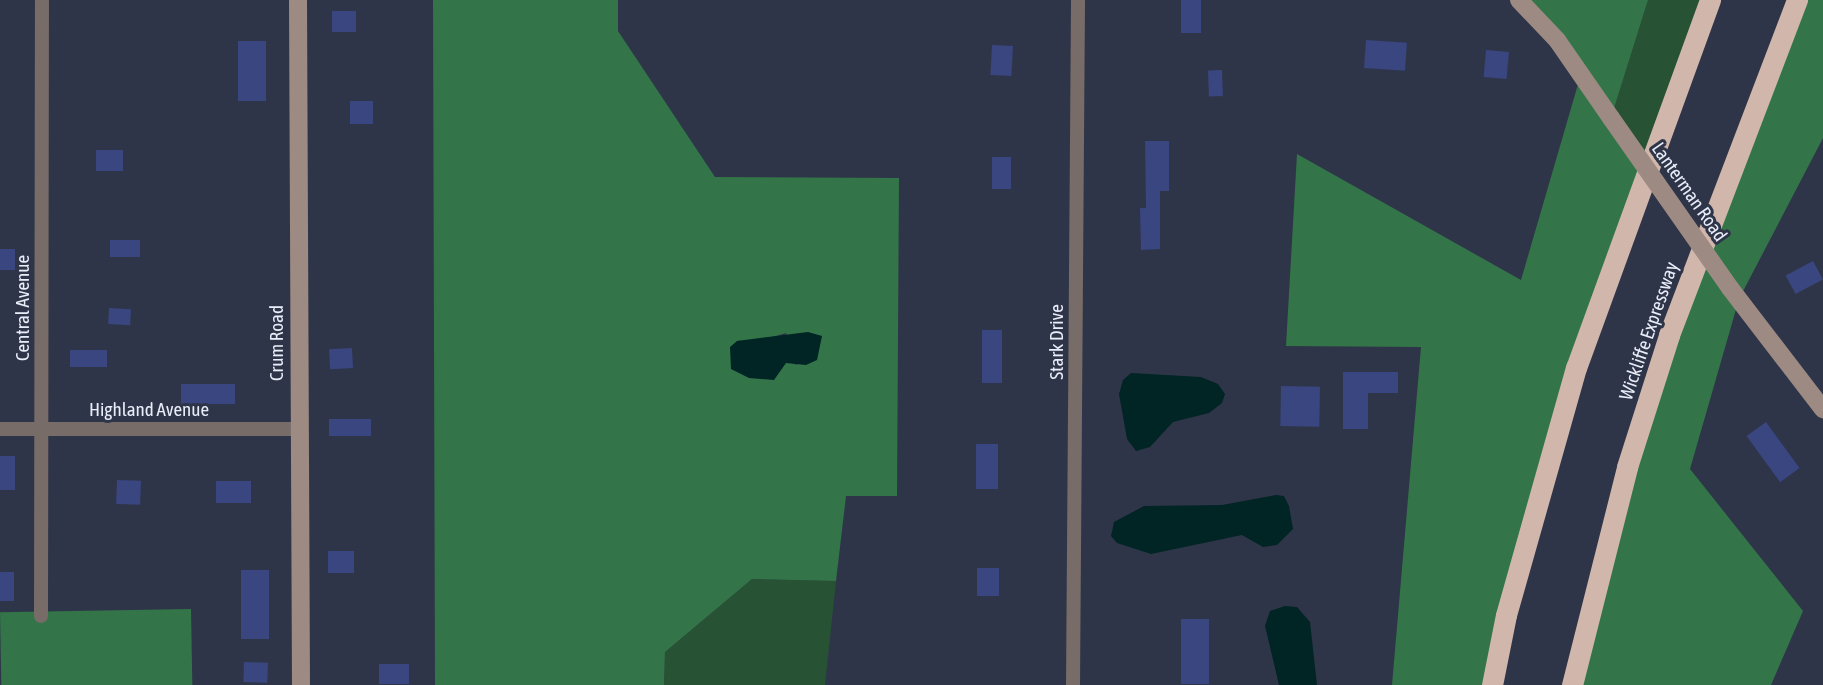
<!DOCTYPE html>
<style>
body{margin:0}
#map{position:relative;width:1823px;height:685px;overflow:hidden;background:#2f3548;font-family:"Asap Condensed",sans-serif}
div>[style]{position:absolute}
.green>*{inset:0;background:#275234}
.forest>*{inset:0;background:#337548;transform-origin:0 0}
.water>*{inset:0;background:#012425}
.building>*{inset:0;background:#394680;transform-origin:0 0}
.street>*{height:14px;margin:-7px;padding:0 7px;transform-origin:7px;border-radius:7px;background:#776c68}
.secondary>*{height:18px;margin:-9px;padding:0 9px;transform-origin:9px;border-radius:9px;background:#9c8a83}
.highway>*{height:21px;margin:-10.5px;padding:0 10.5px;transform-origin:10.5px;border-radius:10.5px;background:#d1b6ac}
.secondary-bridge>*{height:18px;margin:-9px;padding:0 9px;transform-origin:9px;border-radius:9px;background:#9c8a83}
span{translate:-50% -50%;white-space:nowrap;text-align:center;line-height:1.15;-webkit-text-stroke:6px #2f3548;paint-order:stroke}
.street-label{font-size:19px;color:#e9edf9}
</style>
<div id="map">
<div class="green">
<i style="clip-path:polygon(1648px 0,1710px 0,1646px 168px,1611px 118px)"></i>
<i style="clip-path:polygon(752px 579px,836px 581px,825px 685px,664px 685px,665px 652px)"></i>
</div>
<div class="forest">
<i style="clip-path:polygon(evenodd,433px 0,618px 0,618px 31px,715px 177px,899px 178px,897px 496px,846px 496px,836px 581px,752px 579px,665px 652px,664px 685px,435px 685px,433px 0,786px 333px,797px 365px,737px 341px,766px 339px,786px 333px)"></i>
<i style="clip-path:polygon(1519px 0,1648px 0,1611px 118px,1646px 168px,1492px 685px,1392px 685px,1421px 347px,1286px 346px,1297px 154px,1521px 280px,1581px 74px)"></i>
<i style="clip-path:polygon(1797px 0,1823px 0,1823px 138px,1739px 299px,1690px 469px,1803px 611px,1771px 685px,1572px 685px,1669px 335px)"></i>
<i style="left:191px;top:609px;width:76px;height:191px;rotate:89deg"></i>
</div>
<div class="water">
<i style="clip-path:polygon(808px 332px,822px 336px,817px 360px,806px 365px,786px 363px,774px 380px,749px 378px,731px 369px,730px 347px,737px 341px)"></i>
<i style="clip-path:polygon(1131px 373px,1201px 377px,1218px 384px,1225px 394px,1222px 403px,1209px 413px,1173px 422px,1150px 447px,1136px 451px,1127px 439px,1119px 394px,1123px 380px)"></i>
<i style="clip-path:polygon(1276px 495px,1284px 496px,1289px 506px,1293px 529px,1277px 545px,1263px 547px,1242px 535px,1151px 554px,1117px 543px,1111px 536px,1114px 522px,1144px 506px,1222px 505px)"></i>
<i style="clip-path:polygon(1285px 606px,1297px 607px,1310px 622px,1317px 685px,1279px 685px,1265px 626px,1270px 611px)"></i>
</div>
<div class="building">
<i style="left:1181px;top:0;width:20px;height:33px"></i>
<i style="left:332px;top:11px;width:24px;height:21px"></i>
<i style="left:1366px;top:40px;width:41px;height:28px;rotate:4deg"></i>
<i style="left:238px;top:41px;width:28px;height:60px"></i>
<i style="left:992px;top:45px;width:21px;height:30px;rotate:3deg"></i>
<i style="left:1486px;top:50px;width:23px;height:27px;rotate:5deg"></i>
<i style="left:1222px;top:70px;width:26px;height:14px;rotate:88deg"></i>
<i style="left:350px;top:101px;width:23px;height:23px"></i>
<i style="clip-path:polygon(1145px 141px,1169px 141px,1169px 191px,1160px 191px,1160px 249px,1141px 250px,1140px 208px,1146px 208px)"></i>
<i style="left:123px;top:150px;width:21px;height:27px;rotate:90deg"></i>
<i style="left:992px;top:157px;width:19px;height:32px"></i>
<i style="left:110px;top:240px;width:30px;height:17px"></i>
<i style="left:15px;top:249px;width:21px;height:15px;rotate:90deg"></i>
<i style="left:1813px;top:261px;width:21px;height:31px;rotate:62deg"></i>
<i style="left:109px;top:308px;width:22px;height:16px;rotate:3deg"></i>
<i style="left:982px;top:330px;width:20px;height:53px"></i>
<i style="left:352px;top:348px;width:20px;height:23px;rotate:87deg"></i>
<i style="left:70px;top:350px;width:37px;height:17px"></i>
<i style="clip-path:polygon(1343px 372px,1398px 372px,1398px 393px,1368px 393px,1368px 429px,1343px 429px)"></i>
<i style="left:181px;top:384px;width:54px;height:20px"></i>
<i style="left:1281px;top:386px;width:39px;height:40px;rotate:1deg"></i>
<i style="left:329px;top:419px;width:42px;height:17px"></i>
<i style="left:1766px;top:422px;width:57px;height:24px;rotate:54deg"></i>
<i style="left:976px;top:444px;width:22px;height:45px"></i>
<i style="left:0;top:456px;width:15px;height:34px"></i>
<i style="left:117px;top:480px;width:24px;height:24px;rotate:2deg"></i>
<i style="left:216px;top:481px;width:35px;height:22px"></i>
<i style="left:328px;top:551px;width:26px;height:22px"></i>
<i style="left:977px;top:568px;width:22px;height:28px"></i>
<i style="left:241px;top:570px;width:28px;height:69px"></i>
<i style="left:0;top:572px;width:14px;height:29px"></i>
<i style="left:1181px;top:619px;width:28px;height:65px"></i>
<i style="left:244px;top:662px;width:24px;height:20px;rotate:2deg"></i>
<i style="left:379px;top:664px;width:30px;height:20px"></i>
</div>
<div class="street">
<i style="left:0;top:429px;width:299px"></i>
<i style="left:41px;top:616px;width:616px;rotate:-89.91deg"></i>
<i style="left:1073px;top:685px;width:685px;rotate:-89.58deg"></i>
</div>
<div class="secondary">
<i style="left:298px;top:0;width:685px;rotate:89.75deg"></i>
<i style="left:1519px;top:0;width:55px;rotate:46.5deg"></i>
<i style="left:1557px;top:40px;width:95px;rotate:55.3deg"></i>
<i style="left:1730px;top:288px;width:153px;rotate:52.5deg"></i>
</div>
<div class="highway">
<i style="left:1492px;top:685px;width:71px;rotate:-78.7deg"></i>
<i style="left:1506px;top:615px;width:257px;rotate:-74.2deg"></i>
<i style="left:1576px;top:368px;width:392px;rotate:-70deg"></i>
<i style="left:1572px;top:685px;width:225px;rotate:-75.8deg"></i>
<i style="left:1627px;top:467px;width:139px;rotate:-72.3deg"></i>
<i style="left:1669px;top:335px;width:359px;rotate:-69.1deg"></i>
</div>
<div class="secondary-bridge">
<i style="left:1611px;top:118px;width:208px;rotate:55deg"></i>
</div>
<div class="street-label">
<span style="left:1689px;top:192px;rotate:55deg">Lanterman Road</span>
<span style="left:23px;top:308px;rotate:-90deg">Central Avenue</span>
<span style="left:1649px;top:331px;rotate:-71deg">Wickliffe Expressway</span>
<span style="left:1057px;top:342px;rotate:-90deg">Stark Drive</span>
<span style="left:277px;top:343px;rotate:-90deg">Crum Road</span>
<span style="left:149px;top:410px">Highland Avenue</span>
</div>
</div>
